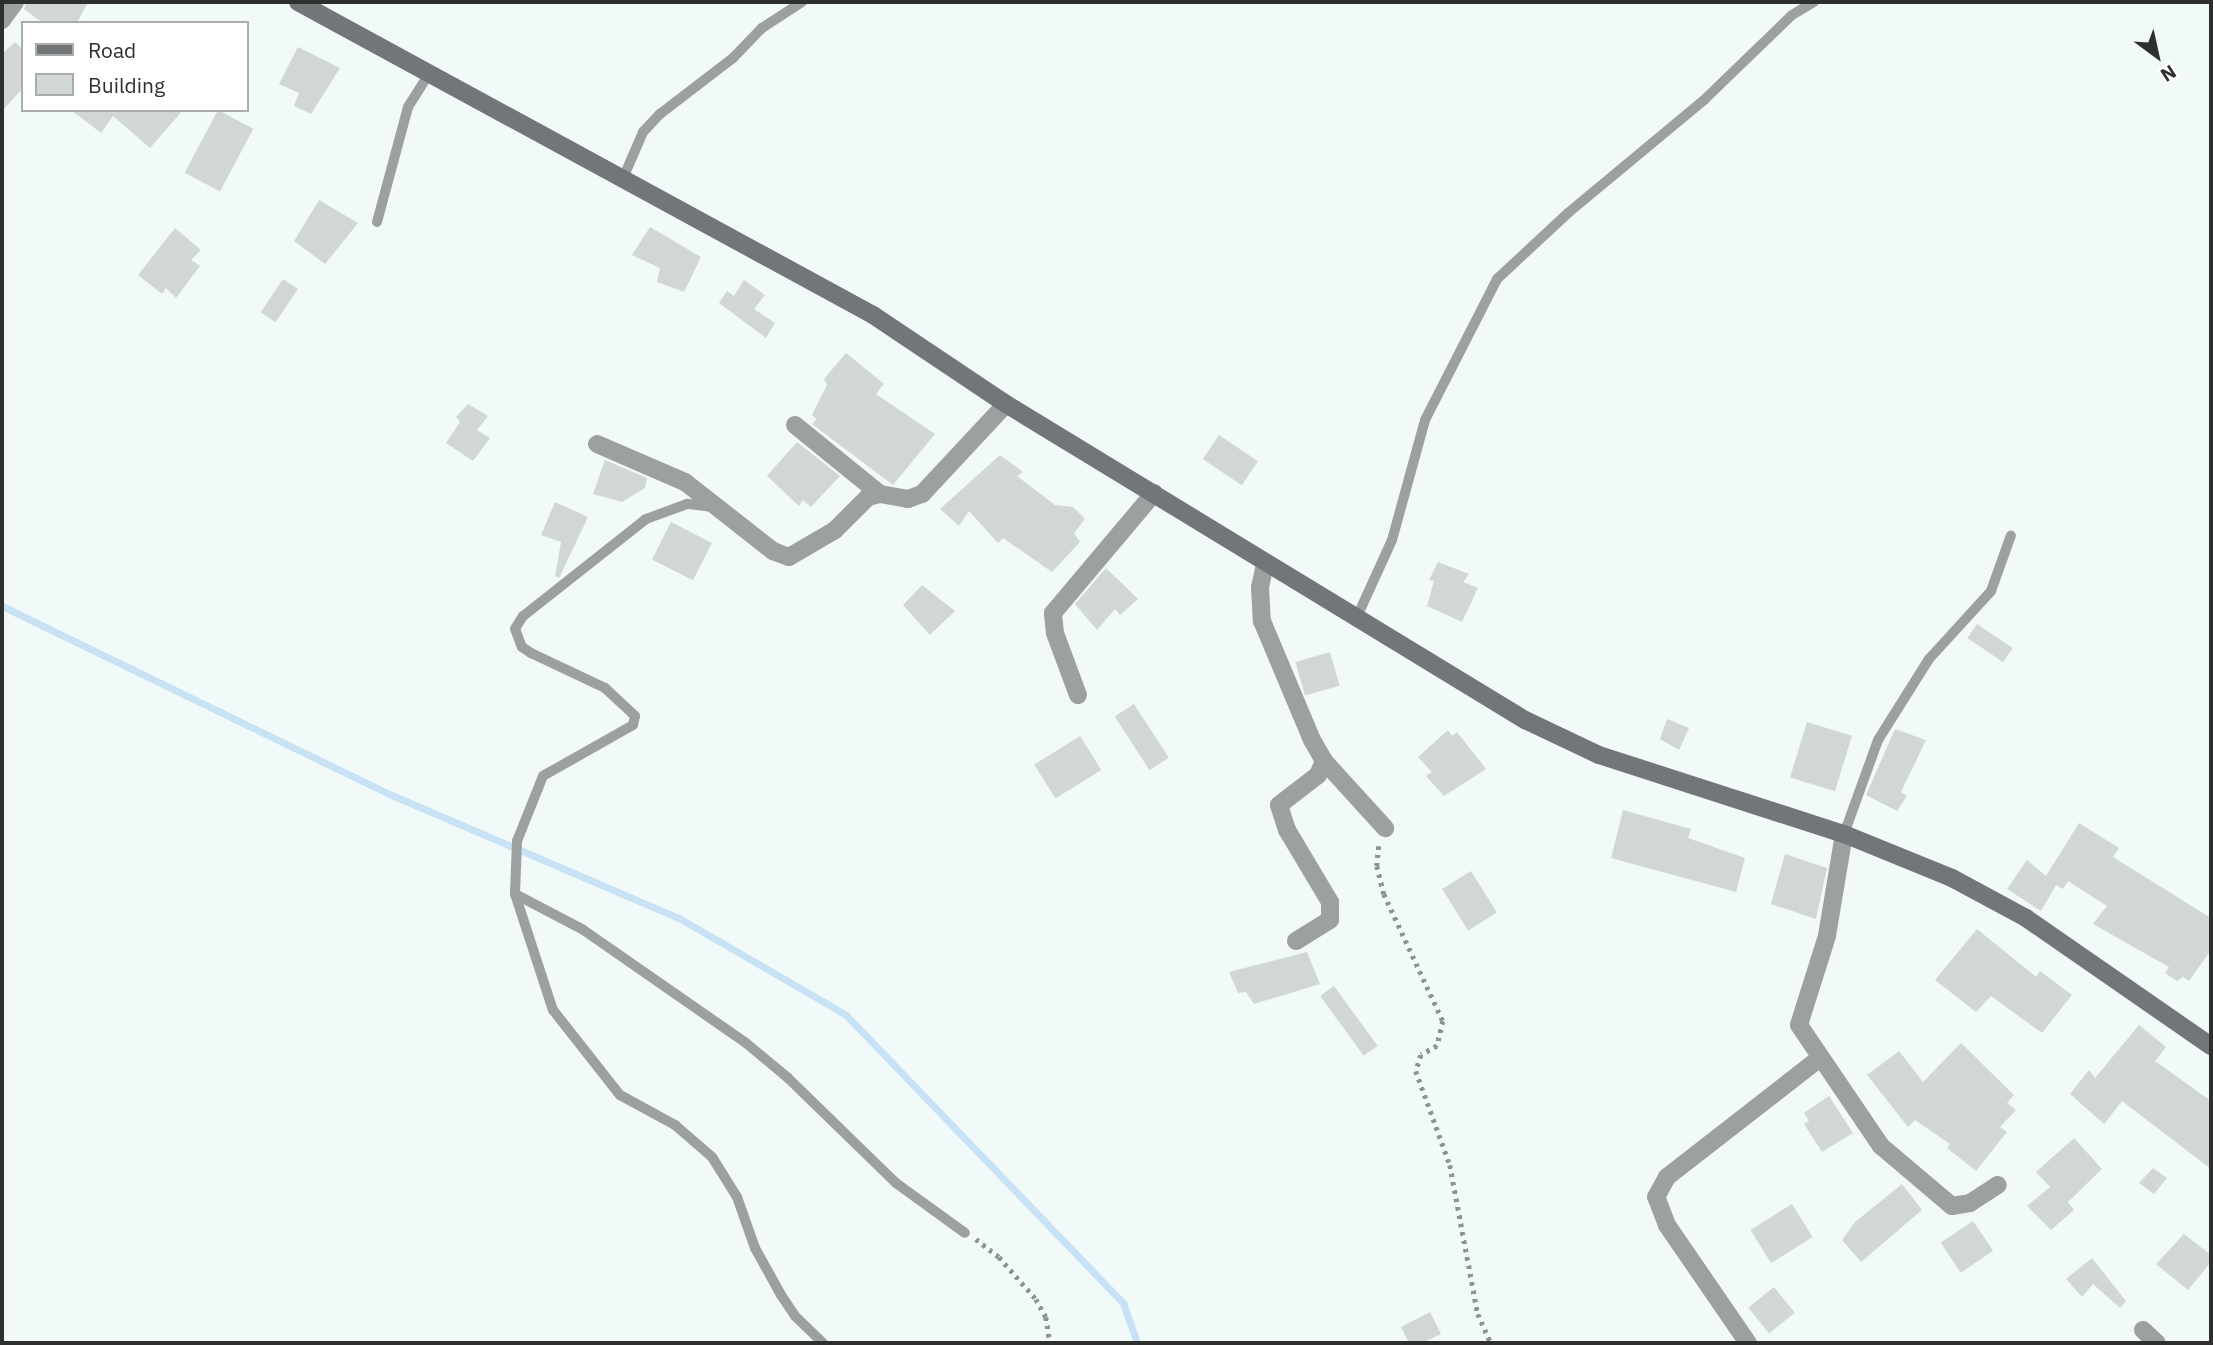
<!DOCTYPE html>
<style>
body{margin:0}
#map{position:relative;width:2213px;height:1345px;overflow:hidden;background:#f2f9f9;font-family:"IBM Plex Sans",sans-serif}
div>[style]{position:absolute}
.stream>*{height:7px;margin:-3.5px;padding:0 3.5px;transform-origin:3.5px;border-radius:3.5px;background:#c7e2f5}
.building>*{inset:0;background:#d1d7d6;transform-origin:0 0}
.path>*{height:4.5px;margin-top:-2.25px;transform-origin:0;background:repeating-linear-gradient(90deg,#8d9292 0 3.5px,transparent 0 8.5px)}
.lane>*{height:10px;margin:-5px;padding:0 5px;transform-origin:5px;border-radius:5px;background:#9da0a1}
.street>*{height:18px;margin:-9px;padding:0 9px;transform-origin:9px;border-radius:9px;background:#9da0a1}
.secondary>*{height:18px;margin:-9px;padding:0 9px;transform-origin:9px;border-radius:9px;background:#737678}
span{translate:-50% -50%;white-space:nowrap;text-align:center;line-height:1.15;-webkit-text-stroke:6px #fff;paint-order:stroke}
.frame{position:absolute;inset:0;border:4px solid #2e3030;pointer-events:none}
.legend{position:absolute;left:21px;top:21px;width:228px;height:91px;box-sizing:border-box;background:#fff;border:2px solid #abacac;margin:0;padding:9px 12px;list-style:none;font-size:21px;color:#2e3030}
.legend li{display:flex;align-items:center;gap:14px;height:35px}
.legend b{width:35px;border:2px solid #abacac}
.north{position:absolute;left:2122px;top:21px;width:70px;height:70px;-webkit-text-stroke:5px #fff;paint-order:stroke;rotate:147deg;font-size:19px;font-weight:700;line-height:28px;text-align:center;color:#2e3030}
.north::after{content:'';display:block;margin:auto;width:24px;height:32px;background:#2e3030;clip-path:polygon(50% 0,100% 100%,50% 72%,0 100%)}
</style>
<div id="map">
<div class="stream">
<i style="left:2px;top:606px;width:436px;rotate:25.9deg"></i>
<i style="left:394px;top:796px;width:310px;rotate:23.2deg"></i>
<i style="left:679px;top:918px;width:193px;rotate:30.1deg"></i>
<i style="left:846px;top:1015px;width:400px;rotate:46.1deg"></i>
<i style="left:1123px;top:1303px;width:42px;rotate:70.7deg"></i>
</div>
<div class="building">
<i style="clip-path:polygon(26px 2px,88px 2px,77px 23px,43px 23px,24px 9px)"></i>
<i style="clip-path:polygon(15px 42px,23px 50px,23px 88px,2px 111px,2px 54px)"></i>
<i style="clip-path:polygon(298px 47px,340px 68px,311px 114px,294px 106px,299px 93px,279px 84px)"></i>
<i style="clip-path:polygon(71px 110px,183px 110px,150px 148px,113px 116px,101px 133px)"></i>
<i style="left:218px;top:110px;width:40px;height:71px;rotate:28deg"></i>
<i style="clip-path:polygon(319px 200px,358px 223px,325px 264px,294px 241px)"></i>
<i style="clip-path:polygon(650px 227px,701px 257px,684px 292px,657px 282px,660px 268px,632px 255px)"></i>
<i style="clip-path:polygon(175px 228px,201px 250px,191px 260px,200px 266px,176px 298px,166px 288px,162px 294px,138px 275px)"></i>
<i style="left:283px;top:279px;width:18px;height:40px;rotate:34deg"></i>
<i style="clip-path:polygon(744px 280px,765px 295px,754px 309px,775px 323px,766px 338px,719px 303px,727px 291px,734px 296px)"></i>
<i style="clip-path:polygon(846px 353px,884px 384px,876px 394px,935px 434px,893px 485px,812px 424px,817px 419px,812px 415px,827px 385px,824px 379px)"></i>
<i style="clip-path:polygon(468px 404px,488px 416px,477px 430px,490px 438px,473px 461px,446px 443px,460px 422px,456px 417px)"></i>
<i style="left:1219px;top:435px;width:47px;height:29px;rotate:34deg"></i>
<i style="clip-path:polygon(797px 442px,840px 476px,811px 507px,803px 500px,799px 506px,767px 476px)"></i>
<i style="clip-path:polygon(1000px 455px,1023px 472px,1017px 476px,1055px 505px,1073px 507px,1085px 519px,1074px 533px,1080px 542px,1052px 572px,1003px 538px,998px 543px,969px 511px,959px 526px,940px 509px)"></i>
<i style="clip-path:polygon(605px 460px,647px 478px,645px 488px,622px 502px,593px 494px)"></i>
<i style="clip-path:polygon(555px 502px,588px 517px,559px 578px,555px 576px,561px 542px,541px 535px)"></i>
<i style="left:671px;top:522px;width:46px;height:42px;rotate:27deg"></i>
<i style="clip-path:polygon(1438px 562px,1469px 574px,1463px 582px,1478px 588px,1462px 622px,1427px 606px,1434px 581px,1429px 580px)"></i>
<i style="clip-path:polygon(1106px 568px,1138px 599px,1120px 615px,1115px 609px,1097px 630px,1075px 604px)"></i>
<i style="clip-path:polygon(922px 585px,955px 611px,930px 635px,903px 605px)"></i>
<i style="left:1977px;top:624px;width:43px;height:17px;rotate:34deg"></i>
<i style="left:1330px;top:652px;width:35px;height:36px;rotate:74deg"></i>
<i style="left:1134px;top:704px;width:64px;height:23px;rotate:57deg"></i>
<i style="clip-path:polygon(1667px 719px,1689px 728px,1679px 750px,1660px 739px)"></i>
<i style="left:1807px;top:722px;width:47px;height:58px;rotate:17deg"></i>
<i style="clip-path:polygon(1895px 729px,1926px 740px,1901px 792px,1907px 796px,1897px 811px,1866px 795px)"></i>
<i style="clip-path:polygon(1448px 730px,1452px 736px,1457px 732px,1486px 769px,1444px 796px,1426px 776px,1432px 772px,1418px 757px)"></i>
<i style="left:1080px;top:736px;width:40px;height:54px;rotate:58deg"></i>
<i style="clip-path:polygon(1623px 810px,1691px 829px,1688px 838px,1745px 858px,1736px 892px,1611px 858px)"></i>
<i style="clip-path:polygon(2079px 823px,2119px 848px,2113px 857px,2211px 918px,2211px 950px,2189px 981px,2183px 977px,2177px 981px,2165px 973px,2169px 967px,2093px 924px,2107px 906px,2068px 881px,2063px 889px,2056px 885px,2041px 911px,2007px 889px,2027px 860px,2046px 876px)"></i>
<i style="clip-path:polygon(1785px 854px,1827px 868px,1816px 919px,1771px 904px)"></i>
<i style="left:1471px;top:871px;width:49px;height:34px;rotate:58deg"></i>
<i style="clip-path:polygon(1977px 929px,2036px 977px,2040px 971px,2072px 995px,2042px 1033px,1991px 996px,1976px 1012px,1935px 980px)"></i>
<i style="clip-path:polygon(1307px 952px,1320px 984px,1254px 1004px,1246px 992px,1238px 993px,1229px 972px)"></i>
<i style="left:1334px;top:986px;width:74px;height:17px;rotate:54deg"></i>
<i style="clip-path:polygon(2139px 1025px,2166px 1047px,2155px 1061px,2211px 1101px,2211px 1169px,2122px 1101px,2104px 1124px,2070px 1094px,2089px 1070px,2095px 1078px)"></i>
<i style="clip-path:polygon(1961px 1043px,2014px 1095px,2007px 1103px,2016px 1110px,2000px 1127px,2007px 1132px,1976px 1171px,1947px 1148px,1950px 1144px,1915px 1120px,1908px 1127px,1867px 1075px,1899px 1051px,1923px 1082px)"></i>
<i style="clip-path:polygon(1829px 1096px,1853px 1133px,1822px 1152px,1804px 1124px,1809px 1121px,1804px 1113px)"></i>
<i style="clip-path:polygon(2074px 1138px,2102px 1169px,2068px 1202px,2074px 1210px,2051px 1230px,2027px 1206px,2050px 1187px,2036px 1172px)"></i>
<i style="clip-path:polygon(2153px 1168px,2167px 1178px,2154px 1194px,2139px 1183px)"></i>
<i style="clip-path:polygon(1902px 1184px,1922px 1210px,1861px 1262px,1842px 1240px,1855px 1222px)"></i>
<i style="left:1792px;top:1204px;width:39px;height:49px;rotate:58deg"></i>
<i style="left:1973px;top:1221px;width:36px;height:39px;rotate:56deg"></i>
<i style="clip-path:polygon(2184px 1234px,2211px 1255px,2211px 1262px,2188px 1290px,2156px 1264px)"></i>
<i style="clip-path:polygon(2092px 1258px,2126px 1301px,2120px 1308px,2093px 1284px,2082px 1297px,2066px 1279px)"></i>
<i style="left:1774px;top:1287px;width:33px;height:33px;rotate:51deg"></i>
<i style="clip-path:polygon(1430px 1312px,1441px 1334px,1422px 1343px,1409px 1343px,1401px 1327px)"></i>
</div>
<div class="path">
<i style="left:1379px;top:846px;width:20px;rotate:96deg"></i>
<i style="left:1377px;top:866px;width:29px;rotate:76deg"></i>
<i style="left:1384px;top:894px;width:140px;rotate:65.1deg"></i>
<i style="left:1443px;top:1021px;width:26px;rotate:103deg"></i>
<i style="left:1437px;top:1046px;width:18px;rotate:151deg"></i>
<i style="left:1421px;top:1055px;width:17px;rotate:107deg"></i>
<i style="left:1416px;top:1071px;width:100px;rotate:70.1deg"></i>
<i style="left:1450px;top:1165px;width:152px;rotate:79.4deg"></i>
<i style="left:1478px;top:1314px;width:32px;rotate:66deg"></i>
<i style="left:976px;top:1239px;width:29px;rotate:38deg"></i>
<i style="left:999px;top:1257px;width:56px;rotate:48.6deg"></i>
<i style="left:1036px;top:1299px;width:21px;rotate:61deg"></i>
<i style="left:1046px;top:1317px;width:26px;rotate:81deg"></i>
</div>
<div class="lane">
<i style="left:624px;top:176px;width:48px;rotate:-66.6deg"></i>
<i style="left:643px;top:132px;width:25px;rotate:-47deg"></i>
<i style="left:660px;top:114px;width:92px;rotate:-37.5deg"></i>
<i style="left:733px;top:58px;width:42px;rotate:-46deg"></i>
<i style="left:762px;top:28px;width:48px;rotate:-33deg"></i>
<i style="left:377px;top:222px;width:119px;rotate:-74.9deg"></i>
<i style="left:408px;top:107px;width:41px;rotate:-57.8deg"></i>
<i style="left:713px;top:507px;width:26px;rotate:-173deg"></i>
<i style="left:687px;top:504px;width:44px;rotate:159.9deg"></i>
<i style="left:646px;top:519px;width:157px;rotate:141.7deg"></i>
<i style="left:523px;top:616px;width:15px;rotate:122deg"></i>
<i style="left:515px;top:629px;width:19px;rotate:69deg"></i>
<i style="left:522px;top:647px;width:11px;rotate:34deg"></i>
<i style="left:531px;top:653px;width:82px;rotate:25.3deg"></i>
<i style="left:605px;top:688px;width:41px;rotate:43deg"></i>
<i style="left:635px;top:716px;width:9px;rotate:103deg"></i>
<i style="left:633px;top:725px;width:103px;rotate:150.5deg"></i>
<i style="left:543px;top:776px;width:70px;rotate:111.8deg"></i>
<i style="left:517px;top:841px;width:53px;rotate:92.2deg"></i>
<i style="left:515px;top:894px;width:122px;rotate:71.9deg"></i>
<i style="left:553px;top:1010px;width:108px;rotate:51.8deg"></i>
<i style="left:620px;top:1095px;width:63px;rotate:28.6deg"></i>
<i style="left:675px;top:1125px;width:49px;rotate:40.9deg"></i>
<i style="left:712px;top:1157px;width:47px;rotate:58deg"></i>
<i style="left:737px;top:1197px;width:54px;rotate:70.6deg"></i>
<i style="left:755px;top:1248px;width:54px;rotate:61deg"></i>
<i style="left:781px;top:1295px;width:25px;rotate:56deg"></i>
<i style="left:795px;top:1316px;width:39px;rotate:44deg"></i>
<i style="left:1356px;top:619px;width:87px;rotate:-65.5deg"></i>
<i style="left:1392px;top:540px;width:124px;rotate:-74.6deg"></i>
<i style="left:1425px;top:420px;width:158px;rotate:-62.9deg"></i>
<i style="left:1497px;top:279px;width:97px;rotate:-42.9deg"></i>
<i style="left:1568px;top:213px;width:177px;rotate:-39.7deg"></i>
<i style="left:1704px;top:100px;width:122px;rotate:-44deg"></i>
<i style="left:1792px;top:15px;width:26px;rotate:-31deg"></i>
<i style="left:1844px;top:834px;width:100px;rotate:-70.1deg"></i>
<i style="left:1878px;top:740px;width:96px;rotate:-57.8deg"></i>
<i style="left:1929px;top:659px;width:92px;rotate:-47.6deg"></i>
<i style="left:1991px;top:591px;width:59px;rotate:-70.3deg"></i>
<i style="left:515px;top:894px;width:76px;rotate:27.6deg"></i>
<i style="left:582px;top:929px;width:200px;rotate:34.8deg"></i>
<i style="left:746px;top:1043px;width:55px;rotate:39.8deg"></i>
<i style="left:788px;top:1078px;width:151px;rotate:44.2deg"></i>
<i style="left:896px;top:1183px;width:85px;rotate:35.9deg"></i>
</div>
<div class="street">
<i style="left:2px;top:20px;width:22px;rotate:-54deg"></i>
<i style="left:795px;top:425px;width:109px;rotate:39.1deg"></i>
<i style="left:597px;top:444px;width:96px;rotate:23.4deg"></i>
<i style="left:685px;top:482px;width:112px;rotate:38.1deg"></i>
<i style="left:773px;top:551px;width:17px;rotate:21deg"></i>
<i style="left:789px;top:557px;width:53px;rotate:-30.4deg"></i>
<i style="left:835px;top:530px;width:47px;rotate:-45deg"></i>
<i style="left:868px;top:497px;width:12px;rotate:-14deg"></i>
<i style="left:880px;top:494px;width:28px;rotate:10deg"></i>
<i style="left:908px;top:499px;width:15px;rotate:-20deg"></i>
<i style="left:922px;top:494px;width:123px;rotate:-47deg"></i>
<i style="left:1265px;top:564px;width:24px;rotate:102deg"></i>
<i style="left:1260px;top:587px;width:34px;rotate:87deg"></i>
<i style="left:1262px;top:621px;width:129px;rotate:67.2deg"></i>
<i style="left:1312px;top:740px;width:24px;rotate:60deg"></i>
<i style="left:1324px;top:761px;width:91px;rotate:47.7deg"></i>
<i style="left:1078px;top:695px;width:66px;rotate:-110.4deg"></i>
<i style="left:1055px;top:633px;width:20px;rotate:-96deg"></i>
<i style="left:1053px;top:613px;width:157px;rotate:-49.9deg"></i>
<i style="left:1844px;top:834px;width:103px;rotate:99.5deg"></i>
<i style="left:1827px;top:936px;width:93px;rotate:107.5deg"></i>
<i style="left:1799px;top:1025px;width:146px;rotate:55.9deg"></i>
<i style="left:1881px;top:1146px;width:93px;rotate:40.2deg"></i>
<i style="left:1952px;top:1206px;width:18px;rotate:-9deg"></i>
<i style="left:1970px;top:1203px;width:33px;rotate:-33deg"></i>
<i style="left:1296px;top:941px;width:40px;rotate:-32deg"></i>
<i style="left:1330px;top:920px;width:18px;rotate:-90deg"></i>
<i style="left:1330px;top:902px;width:84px;rotate:-120.8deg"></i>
<i style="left:1287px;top:830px;width:26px;rotate:-108deg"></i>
<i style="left:1279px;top:805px;width:49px;rotate:-37.6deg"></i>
<i style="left:1318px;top:775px;width:15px;rotate:-67deg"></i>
<i style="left:2143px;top:1330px;width:19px;rotate:43deg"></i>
<i style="left:1748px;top:1343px;width:143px;rotate:-124.5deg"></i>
<i style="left:1667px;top:1225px;width:30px;rotate:-111deg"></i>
<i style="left:1656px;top:1197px;width:23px;rotate:-61deg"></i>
<i style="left:1667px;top:1177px;width:194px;rotate:-37.9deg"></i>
</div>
<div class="secondary">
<i style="left:298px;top:2px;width:655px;rotate:28.56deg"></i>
<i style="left:873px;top:315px;width:160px;rotate:33.8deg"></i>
<i style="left:1006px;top:404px;width:608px;rotate:31.34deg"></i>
<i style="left:1525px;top:720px;width:82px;rotate:25.3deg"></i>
<i style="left:1599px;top:755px;width:257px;rotate:17.9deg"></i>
<i style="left:1844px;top:834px;width:117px;rotate:22.2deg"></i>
<i style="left:1952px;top:878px;width:84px;rotate:28.4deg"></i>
<i style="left:2026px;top:918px;width:225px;rotate:34.7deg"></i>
</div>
<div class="frame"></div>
<ul class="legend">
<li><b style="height:9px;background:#737678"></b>Road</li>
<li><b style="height:19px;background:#d1d7d6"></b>Building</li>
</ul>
<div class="north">N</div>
</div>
